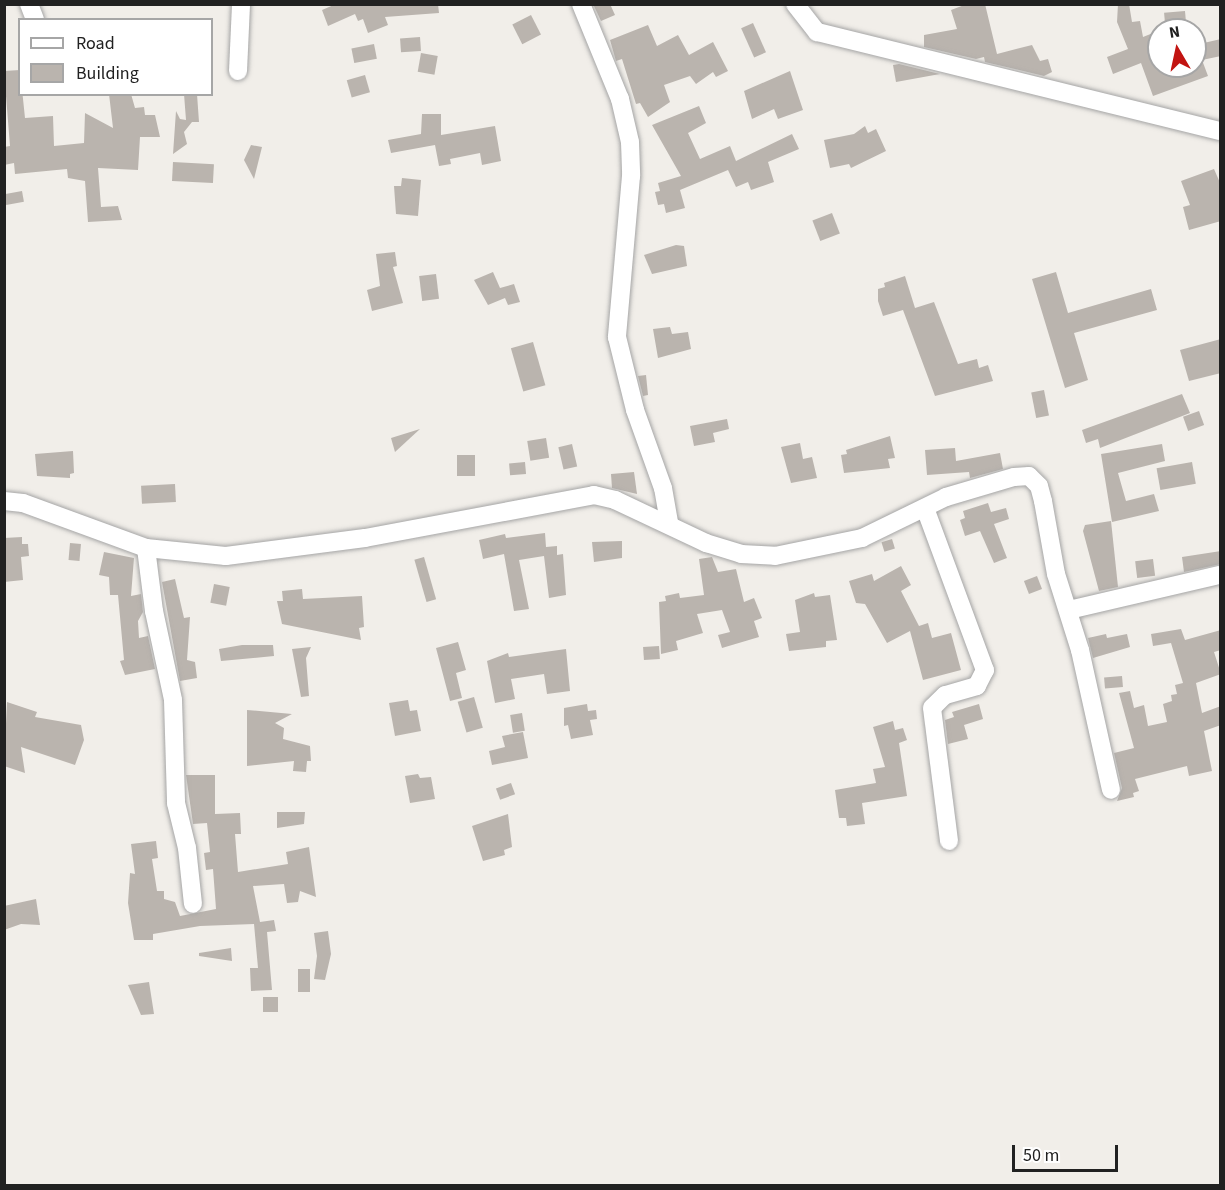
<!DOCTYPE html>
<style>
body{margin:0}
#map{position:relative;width:1225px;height:1190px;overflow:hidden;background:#f1eee9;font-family:"Source Sans 3",sans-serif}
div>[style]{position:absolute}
.building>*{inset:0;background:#bab4ae;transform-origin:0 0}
.roads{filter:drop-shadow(0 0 2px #a5a5a5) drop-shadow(0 0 2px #a5a5a5)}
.minor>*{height:18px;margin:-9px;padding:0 9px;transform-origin:9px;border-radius:9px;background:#fff}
span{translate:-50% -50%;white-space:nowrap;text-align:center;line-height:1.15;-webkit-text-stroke:5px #fff;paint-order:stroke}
.frame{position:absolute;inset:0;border:6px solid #212121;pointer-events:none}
.legend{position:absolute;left:18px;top:18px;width:195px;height:78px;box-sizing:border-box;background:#fff;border:2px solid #a6a6a6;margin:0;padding:8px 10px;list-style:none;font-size:18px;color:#212121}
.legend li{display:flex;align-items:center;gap:12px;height:30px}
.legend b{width:30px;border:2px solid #a6a6a6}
.north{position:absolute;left:1147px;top:18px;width:60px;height:60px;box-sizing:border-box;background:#fff;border:2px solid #a6a6a6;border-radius:50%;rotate:351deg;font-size:16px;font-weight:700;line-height:24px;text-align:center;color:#212121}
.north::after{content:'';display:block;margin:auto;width:21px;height:27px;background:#c21411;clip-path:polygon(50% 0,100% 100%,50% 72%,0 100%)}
.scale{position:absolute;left:1012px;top:1145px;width:106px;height:27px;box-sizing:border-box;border:3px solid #212121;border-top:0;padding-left:8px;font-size:18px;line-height:21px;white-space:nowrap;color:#212121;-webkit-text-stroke:4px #fff;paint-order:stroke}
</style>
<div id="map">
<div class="building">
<i style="clip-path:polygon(336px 4px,438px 4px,439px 13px,385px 17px,388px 25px,368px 33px,363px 19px,358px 21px,355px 14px,328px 26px,322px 10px)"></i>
<i style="clip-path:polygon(593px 4px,610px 4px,615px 15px,601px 21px)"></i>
<i style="clip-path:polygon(967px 4px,985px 4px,997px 54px,1032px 45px,1040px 61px,1048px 59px,1052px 72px,1044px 76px,985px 62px,984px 57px,976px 59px,924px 47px,924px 35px,957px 29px,951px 10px)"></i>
<i style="clip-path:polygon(1118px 4px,1129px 4px,1132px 22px,1140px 21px,1143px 37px,1153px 33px,1159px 66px,1195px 66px,1195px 45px,1221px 39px,1221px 56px,1202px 60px,1208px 76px,1153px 96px,1141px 63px,1113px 74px,1107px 57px,1128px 49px,1117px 22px)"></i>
<i style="left:1185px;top:11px;width:11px;height:21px;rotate:85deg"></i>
<i style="left:531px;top:15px;width:22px;height:21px;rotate:63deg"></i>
<i style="left:753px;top:23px;width:32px;height:13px;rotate:66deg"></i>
<i style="clip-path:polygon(648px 25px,657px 46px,678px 35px,689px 55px,713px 42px,728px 71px,716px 77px,713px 72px,696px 84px,690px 76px,664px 85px,670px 102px,648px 117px,640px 103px,636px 104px,622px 59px,616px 61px,610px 40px)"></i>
<i style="left:420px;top:37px;width:14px;height:20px;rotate:86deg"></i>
<i style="left:374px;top:44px;width:15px;height:23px;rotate:79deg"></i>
<i style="left:421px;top:53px;width:17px;height:19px;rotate:10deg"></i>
<i style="clip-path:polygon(899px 64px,940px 74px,896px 82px,893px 65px)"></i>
<i style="clip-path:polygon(20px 70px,25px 118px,53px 116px,54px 146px,84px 143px,85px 113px,113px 128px,109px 94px,131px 94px,135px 108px,144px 107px,145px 115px,155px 115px,160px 137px,140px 137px,138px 170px,98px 168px,101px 207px,118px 206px,122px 220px,88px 222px,85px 181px,68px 178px,67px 169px,15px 174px,14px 163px,4px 165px,4px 147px,10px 146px,4px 71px)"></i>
<i style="clip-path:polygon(790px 71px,803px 110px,778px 119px,774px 109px,752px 119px,744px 91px)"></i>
<i style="left:365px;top:75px;width:18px;height:19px;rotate:74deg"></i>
<i style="clip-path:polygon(184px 94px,197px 94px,199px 122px,192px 122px,184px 132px,187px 144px,173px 154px,176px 111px,180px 119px,186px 120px)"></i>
<i style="clip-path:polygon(699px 106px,706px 123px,688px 133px,700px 159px,730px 146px,736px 161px,792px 134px,799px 149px,768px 162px,774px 182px,751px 190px,748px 182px,736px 187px,728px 170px,680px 190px,685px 208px,666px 213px,664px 204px,658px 205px,655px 192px,660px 191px,658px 183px,681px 176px,652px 125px)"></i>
<i style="clip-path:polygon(422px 114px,441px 114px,441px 135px,495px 126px,501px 161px,482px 165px,480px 153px,450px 159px,451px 164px,439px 166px,435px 145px,391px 153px,388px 140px,421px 134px)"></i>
<i style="clip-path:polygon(865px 126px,868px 133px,876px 129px,886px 151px,851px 168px,849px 164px,830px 168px,824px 140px,854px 134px)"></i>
<i style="clip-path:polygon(251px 145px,262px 147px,254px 179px,244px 160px)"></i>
<i style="left:173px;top:162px;width:41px;height:19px;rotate:3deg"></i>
<i style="clip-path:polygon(1214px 169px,1221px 185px,1221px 221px,1189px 230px,1183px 207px,1190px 205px,1181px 181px)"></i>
<i style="clip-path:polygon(402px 178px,421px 180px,418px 216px,396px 214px,394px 186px,401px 186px)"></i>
<i style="left:22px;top:191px;width:11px;height:18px;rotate:80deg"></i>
<i style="left:832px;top:213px;width:22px;height:21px;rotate:69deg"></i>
<i style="clip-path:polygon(676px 245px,684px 246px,687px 266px,652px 274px,644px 255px)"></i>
<i style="clip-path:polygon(395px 252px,397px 266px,393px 267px,403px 303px,372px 311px,367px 290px,380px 286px,376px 254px)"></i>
<i style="clip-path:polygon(493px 272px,500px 288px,514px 284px,520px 302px,508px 305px,505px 298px,488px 305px,474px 280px)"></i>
<i style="clip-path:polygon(1056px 272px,1068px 313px,1151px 289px,1157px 310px,1074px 333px,1088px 380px,1065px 388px,1032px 279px)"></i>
<i style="left:436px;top:274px;width:25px;height:17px;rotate:83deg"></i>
<i style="clip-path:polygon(905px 276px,915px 308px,934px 302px,958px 364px,977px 359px,979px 368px,988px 365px,993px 381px,935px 396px,903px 310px,883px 316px,878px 301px,878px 289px,885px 287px,884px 283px)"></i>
<i style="clip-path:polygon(670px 327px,672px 334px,688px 332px,691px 349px,658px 358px,653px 329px)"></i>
<i style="clip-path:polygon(1221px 339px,1221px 373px,1189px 381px,1180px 350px)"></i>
<i style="left:533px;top:342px;width:45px;height:23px;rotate:74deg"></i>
<i style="clip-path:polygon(646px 375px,648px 395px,643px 396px,638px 376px)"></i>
<i style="left:1044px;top:390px;width:26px;height:13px;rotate:79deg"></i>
<i style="clip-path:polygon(1182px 394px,1190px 413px,1100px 448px,1098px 439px,1086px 443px,1082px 430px)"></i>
<i style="left:1199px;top:411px;width:15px;height:17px;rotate:70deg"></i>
<i style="clip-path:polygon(727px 419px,729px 429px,713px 433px,715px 442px,694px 446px,690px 426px)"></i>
<i style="clip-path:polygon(420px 429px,395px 452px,391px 438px)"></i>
<i style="clip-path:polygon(890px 436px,895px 458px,888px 459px,890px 468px,844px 473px,841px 455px,847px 454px,846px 450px)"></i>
<i style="left:546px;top:438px;width:20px;height:19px;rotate:81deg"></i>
<i style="clip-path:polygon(800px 443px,803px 459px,812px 457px,817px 478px,791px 483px,781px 447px)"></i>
<i style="left:572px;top:444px;width:23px;height:14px;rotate:77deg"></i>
<i style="clip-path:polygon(1162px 444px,1165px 461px,1118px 473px,1126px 501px,1154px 494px,1159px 511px,1112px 522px,1101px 454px)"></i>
<i style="clip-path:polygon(955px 448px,956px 461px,1000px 453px,1003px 469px,970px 478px,969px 472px,927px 475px,925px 450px)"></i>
<i style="clip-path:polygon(73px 451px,74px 473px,70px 474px,70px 478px,37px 476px,35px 454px)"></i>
<i style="left:475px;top:455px;width:21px;height:18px;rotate:90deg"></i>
<i style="left:525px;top:462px;width:12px;height:16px;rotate:85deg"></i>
<i style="left:1192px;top:462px;width:22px;height:36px;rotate:80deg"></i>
<i style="clip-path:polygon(634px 472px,637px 494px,612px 488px,611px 474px)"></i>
<i style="left:175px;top:484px;width:18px;height:34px;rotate:87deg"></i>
<i style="clip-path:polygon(988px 503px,991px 512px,1006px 508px,1009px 519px,994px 524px,1007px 558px,994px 563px,980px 531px,965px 536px,960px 520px,965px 518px,963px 511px)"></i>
<i style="clip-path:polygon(1111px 521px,1118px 587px,1099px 591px,1083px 531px,1085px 525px)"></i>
<i style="clip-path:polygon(545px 533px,546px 547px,557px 546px,557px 555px,563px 554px,566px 595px,549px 598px,544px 556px,519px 560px,529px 609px,514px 611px,504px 554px,483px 559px,479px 540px,505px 534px,506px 538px)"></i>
<i style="clip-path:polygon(22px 537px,22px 544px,28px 544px,29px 556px,21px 557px,23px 580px,4px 582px,4px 538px)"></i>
<i style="left:892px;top:539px;width:10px;height:11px;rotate:73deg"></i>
<i style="clip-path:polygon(622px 541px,622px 558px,594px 562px,592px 542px)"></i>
<i style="left:70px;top:543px;width:11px;height:17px;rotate:5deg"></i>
<i style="clip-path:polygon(1221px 551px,1221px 564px,1184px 572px,1182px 557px)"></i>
<i style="clip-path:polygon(104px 552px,134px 558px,131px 596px,141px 594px,143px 612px,138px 621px,139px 638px,148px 636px,155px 669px,125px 675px,120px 661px,124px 660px,118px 595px,110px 595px,109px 577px,99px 575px)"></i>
<i style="left:424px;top:557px;width:44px;height:10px;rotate:74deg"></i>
<i style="clip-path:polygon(712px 557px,718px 572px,736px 569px,744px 602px,754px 598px,762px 618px,754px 621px,759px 637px,722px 648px,718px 635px,730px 632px,722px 610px,697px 614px,703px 633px,676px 641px,678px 650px,661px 654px,659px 602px,666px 601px,665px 596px,679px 593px,680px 598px,704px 595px,699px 559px)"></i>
<i style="left:1153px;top:559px;width:17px;height:18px;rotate:83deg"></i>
<i style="clip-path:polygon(901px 566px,911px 585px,901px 591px,919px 626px,928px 623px,932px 638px,951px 633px,961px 670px,923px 680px,910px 631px,887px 643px,865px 604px,856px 603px,849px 581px,872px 574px,874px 581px)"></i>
<i style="left:1037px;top:576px;width:14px;height:14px;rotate:69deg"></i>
<i style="clip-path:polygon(175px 579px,184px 618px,190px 617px,187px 660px,195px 662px,197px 678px,180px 681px,162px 582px)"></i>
<i style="left:214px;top:584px;width:16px;height:19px;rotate:11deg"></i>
<i style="clip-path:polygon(302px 589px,303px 599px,362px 596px,364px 627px,359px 628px,361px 640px,282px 624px,277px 601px,283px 601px,282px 591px)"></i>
<i style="clip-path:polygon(814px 593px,815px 597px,830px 595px,837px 640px,826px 641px,826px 647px,789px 651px,786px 634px,800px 632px,795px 600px)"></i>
<i style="clip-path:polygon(1181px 629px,1185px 640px,1221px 630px,1221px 650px,1214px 652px,1221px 674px,1196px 683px,1202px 713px,1221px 706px,1221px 725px,1204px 731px,1212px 771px,1189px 776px,1187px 766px,1135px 779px,1139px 791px,1133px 793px,1134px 797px,1117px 801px,1122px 788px,1114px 753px,1134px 748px,1119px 693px,1130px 691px,1134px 708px,1144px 705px,1148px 726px,1167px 722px,1163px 704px,1172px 701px,1171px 695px,1177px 694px,1175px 685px,1183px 683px,1171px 643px,1153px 646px,1151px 634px)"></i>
<i style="clip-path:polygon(1106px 634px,1107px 638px,1127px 634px,1130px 647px,1093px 658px,1088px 638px)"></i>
<i style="clip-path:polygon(458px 642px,466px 670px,456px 673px,462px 698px,450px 701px,436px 648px)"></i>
<i style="clip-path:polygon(242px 645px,273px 645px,274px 656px,221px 661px,219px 649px)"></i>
<i style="left:659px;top:646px;width:13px;height:16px;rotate:86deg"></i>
<i style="clip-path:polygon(311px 647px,306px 658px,309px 696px,301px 697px,292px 649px)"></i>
<i style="clip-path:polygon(566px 649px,570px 691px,547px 694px,544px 674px,531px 676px,511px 679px,515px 699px,495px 703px,487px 661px,508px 653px,509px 657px)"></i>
<i style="left:1122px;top:676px;width:11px;height:18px;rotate:85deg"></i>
<i style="left:474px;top:697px;width:32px;height:17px;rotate:74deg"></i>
<i style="clip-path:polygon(408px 700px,410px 711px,417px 710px,421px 731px,395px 736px,389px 703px)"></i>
<i style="clip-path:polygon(7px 702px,37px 712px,35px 717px,81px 725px,84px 740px,75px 765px,21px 747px,25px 773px,4px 766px)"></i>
<i style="clip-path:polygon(587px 704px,588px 711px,596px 710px,597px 719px,590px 720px,593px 735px,571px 739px,568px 725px,564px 726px,564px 708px)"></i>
<i style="clip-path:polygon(979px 704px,983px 719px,964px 725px,968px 739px,948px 744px,945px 720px,954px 717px,952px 712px)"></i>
<i style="clip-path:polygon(247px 710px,292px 714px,275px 723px,284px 728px,283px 739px,310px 746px,311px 761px,307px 761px,306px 772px,293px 771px,294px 761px,247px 766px)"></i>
<i style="left:522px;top:713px;width:18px;height:12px;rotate:81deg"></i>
<i style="clip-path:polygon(893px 721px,895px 730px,903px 728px,907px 740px,899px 743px,907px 796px,862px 803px,865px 824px,847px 826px,846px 818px,839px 818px,835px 790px,876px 783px,873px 769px,885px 767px,873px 727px)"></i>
<i style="clip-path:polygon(523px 732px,528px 758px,492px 765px,489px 751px,505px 747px,502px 736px)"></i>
<i style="clip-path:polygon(418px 774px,420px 778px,431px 777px,435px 799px,410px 803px,405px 776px)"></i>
<i style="clip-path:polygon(186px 775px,215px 775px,215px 814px,240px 813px,241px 834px,235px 834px,238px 872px,288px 864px,286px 852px,309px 847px,316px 897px,300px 891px,298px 902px,287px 903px,284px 884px,253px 886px,260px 922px,274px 920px,276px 931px,267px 932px,272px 990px,251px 991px,250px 968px,258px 968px,254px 924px,200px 926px,153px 934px,153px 940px,134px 940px,128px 903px,130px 873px,135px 874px,131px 844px,156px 841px,158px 858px,152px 859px,157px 891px,164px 891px,164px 899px,175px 902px,180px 916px,216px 909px,213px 869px,206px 870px,204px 853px,210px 852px,207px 823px,193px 824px)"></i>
<i style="left:511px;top:783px;width:12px;height:16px;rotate:70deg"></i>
<i style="clip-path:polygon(277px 812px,305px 812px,304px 824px,277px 828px)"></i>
<i style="clip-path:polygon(508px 814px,512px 847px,504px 850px,505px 855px,483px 861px,472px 826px)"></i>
<i style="clip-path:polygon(36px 899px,40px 925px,21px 924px,4px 930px,4px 906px)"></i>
<i style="clip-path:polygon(328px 931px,331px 954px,325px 980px,314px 979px,317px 956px,314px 933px)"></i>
<i style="clip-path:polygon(231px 948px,232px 961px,199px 956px,199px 953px)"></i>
<i style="left:298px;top:969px;width:12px;height:23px"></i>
<i style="clip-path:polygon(149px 982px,154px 1014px,141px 1015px,128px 985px)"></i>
<i style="left:278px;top:997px;width:15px;height:15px;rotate:90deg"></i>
</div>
<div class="roads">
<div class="minor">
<i style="left:29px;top:4px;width:17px;rotate:69deg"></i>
<i style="left:581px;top:4px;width:103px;rotate:67.7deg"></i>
<i style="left:620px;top:99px;width:44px;rotate:76.9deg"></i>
<i style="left:630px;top:142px;width:34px;rotate:88deg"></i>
<i style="left:631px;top:176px;width:162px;rotate:95deg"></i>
<i style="left:617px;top:337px;width:75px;rotate:76.1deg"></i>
<i style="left:635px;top:410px;width:83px;rotate:70.3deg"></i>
<i style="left:663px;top:488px;width:36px;rotate:80deg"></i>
<i style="left:795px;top:4px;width:36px;rotate:52deg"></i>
<i style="left:817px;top:32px;width:415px;rotate:13.8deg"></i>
<i style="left:238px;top:71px;width:67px;rotate:-87.4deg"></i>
<i style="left:4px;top:501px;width:19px;rotate:6deg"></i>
<i style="left:23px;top:503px;width:131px;rotate:20.1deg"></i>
<i style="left:146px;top:548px;width:80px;rotate:5.7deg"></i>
<i style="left:226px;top:556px;width:140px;rotate:-7.4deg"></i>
<i style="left:365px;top:538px;width:233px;rotate:-10.6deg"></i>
<i style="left:594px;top:495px;width:22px;rotate:13deg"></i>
<i style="left:615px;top:500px;width:101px;rotate:25.3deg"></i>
<i style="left:706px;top:543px;width:37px;rotate:17deg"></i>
<i style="left:741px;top:554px;width:34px;rotate:3deg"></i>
<i style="left:775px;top:556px;width:89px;rotate:-11.7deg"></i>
<i style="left:862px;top:538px;width:93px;rotate:-26deg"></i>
<i style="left:946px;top:497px;width:71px;rotate:-16.4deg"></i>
<i style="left:1014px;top:477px;width:15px;rotate:-4deg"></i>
<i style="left:1029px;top:476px;width:14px;rotate:45deg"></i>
<i style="left:1039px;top:486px;width:16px;rotate:75deg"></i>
<i style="left:1043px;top:501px;width:74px;rotate:79.9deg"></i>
<i style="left:1056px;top:574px;width:80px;rotate:72.5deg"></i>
<i style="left:1080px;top:650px;width:143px;rotate:77.5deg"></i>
<i style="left:925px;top:508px;width:173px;rotate:69.7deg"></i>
<i style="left:985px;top:670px;width:18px;rotate:117deg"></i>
<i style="left:977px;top:686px;width:33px;rotate:164deg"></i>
<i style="left:945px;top:695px;width:18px;rotate:135deg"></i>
<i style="left:932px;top:708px;width:134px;rotate:82.7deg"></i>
<i style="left:146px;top:548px;width:64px;rotate:82.8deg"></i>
<i style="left:154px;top:611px;width:91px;rotate:77.9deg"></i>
<i style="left:173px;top:700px;width:103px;rotate:88.3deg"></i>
<i style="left:176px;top:803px;width:46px;rotate:76.3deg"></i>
<i style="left:187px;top:848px;width:56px;rotate:83.9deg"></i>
<i style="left:1069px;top:610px;width:155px;rotate:-13.1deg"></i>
</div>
</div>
<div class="frame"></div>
<ul class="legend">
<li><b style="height:8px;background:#fff"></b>Road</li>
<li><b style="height:16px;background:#bab4ae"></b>Building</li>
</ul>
<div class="north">N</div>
<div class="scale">50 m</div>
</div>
